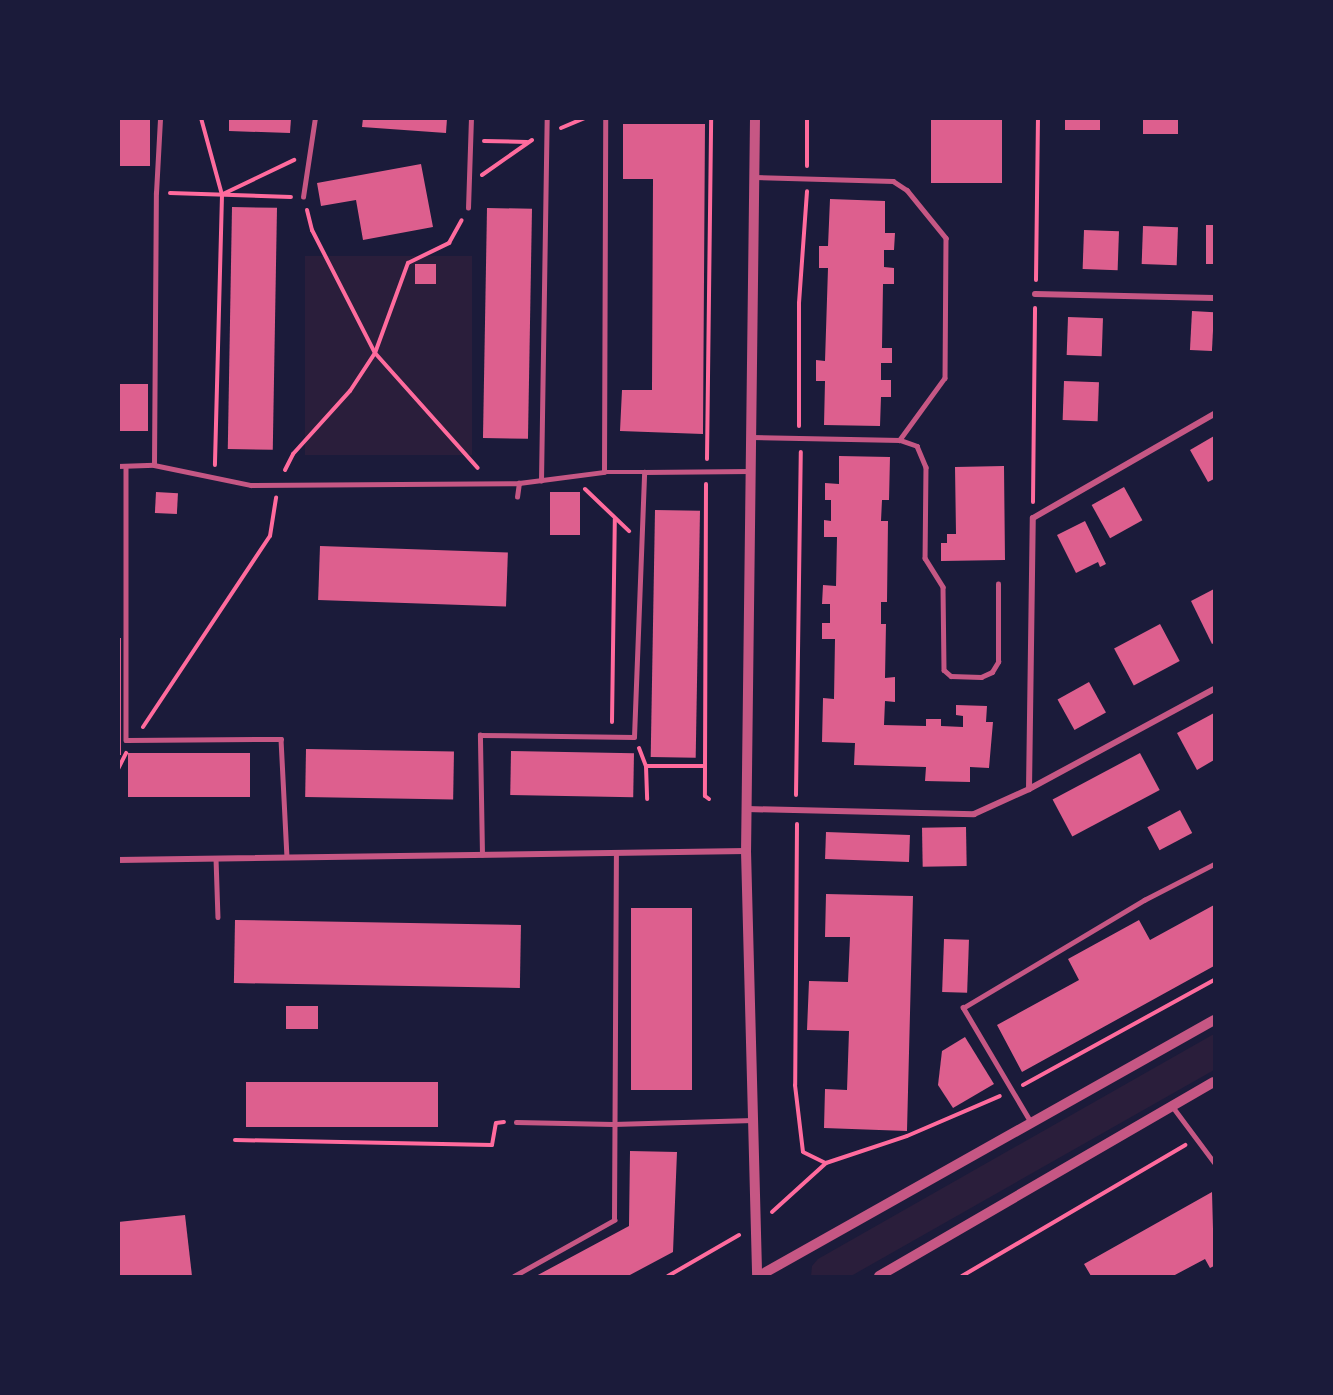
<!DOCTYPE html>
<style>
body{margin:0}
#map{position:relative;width:1333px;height:1395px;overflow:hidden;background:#1b1b3a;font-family:Manrope,sans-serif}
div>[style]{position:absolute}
.green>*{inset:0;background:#2a1e3b;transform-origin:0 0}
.building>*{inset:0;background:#dd5f8e;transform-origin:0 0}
.path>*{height:4px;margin:-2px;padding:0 2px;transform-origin:2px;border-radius:2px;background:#ff6b9d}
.service>*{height:4.5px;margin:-2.25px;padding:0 2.25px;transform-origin:2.25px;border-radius:2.25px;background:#c65784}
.minor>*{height:6px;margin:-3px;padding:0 3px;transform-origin:3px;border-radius:3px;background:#c65784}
.tertiary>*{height:10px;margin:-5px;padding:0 5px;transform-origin:5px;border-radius:5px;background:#c65784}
span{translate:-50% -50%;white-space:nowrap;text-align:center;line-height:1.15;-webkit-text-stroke:6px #1b1b3a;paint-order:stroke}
.frame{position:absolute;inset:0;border:120px solid #1b1b3a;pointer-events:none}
</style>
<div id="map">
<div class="green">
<i style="left:305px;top:256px;width:167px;height:199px"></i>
<i style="clip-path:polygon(1214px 1034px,1214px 1070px,851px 1276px,811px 1276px,812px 1266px,818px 1259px)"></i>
</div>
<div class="building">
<i style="left:118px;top:118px;width:32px;height:48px"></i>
<i style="clip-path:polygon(229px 118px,291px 118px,290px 133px,229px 131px)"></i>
<i style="clip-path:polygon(363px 118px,447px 118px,446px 133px,362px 127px)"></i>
<i style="left:931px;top:118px;width:71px;height:65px"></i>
<i style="left:1065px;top:118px;width:35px;height:12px"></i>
<i style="left:1143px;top:118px;width:35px;height:16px"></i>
<i style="clip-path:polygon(623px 124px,705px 124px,703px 434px,620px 431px,622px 390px,652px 390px,653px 179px,623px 179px)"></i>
<i style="clip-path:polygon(421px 164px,433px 227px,363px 240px,356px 200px,321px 206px,317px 183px)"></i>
<i style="clip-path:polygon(830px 199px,885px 201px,885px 233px,895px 233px,894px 250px,884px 250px,884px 267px,894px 268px,894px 284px,883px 284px,882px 348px,892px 348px,892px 363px,881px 363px,881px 380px,891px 380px,891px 397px,881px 397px,880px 426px,824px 425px,825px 381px,816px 381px,816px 360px,825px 361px,828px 268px,819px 268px,819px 246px,828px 246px)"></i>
<i style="left:232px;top:207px;width:45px;height:242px;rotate:1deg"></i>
<i style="left:487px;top:208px;width:45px;height:230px;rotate:1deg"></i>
<i style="left:1206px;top:225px;width:8px;height:39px"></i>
<i style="left:1143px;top:226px;width:35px;height:38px;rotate:2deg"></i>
<i style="left:1084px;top:230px;width:35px;height:39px;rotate:2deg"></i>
<i style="left:415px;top:264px;width:21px;height:20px"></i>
<i style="left:1192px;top:311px;width:22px;height:39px;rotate:3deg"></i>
<i style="left:1068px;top:317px;width:35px;height:38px;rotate:2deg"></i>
<i style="left:1064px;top:381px;width:35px;height:39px;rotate:2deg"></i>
<i style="left:118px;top:384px;width:30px;height:47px"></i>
<i style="clip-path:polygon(1214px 436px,1214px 479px,1208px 482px,1190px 450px)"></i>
<i style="clip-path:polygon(839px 456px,890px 457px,889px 500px,882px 500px,881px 521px,888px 521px,887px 602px,881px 602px,881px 624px,886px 624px,885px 678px,895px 677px,895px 702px,885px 701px,884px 725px,926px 726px,926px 719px,941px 719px,941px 726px,963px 727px,963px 716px,956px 715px,956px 705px,987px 706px,986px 722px,993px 722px,989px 768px,970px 767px,970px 782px,925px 781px,926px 767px,854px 765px,855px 743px,822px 742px,823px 698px,834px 699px,835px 639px,822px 639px,822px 623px,830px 623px,830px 604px,822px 604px,823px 585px,836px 586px,837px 537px,824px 537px,824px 520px,831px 521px,831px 500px,825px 500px,825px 483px,839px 484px)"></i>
<i style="clip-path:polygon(1004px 466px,1005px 560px,941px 561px,941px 543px,947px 543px,947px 534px,956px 534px,955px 467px)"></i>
<i style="left:1124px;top:487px;width:38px;height:37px;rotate:61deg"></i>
<i style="left:156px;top:492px;width:22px;height:21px;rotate:3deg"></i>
<i style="left:550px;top:492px;width:30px;height:43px"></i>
<i style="left:655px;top:510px;width:45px;height:247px;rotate:1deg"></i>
<i style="clip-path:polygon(1085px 521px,1106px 564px,1100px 567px,1098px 562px,1076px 573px,1057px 535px)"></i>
<i style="left:320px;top:546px;width:188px;height:54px;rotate:2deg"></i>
<i style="clip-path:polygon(1214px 589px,1214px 643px,1212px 644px,1191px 601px)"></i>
<i style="left:1160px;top:624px;width:42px;height:52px;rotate:62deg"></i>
<i style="left:118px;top:638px;width:3px;height:117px"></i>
<i style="left:1089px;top:682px;width:35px;height:36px;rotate:61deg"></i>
<i style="clip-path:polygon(1214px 713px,1214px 760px,1197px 770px,1177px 733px)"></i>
<i style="left:306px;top:749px;width:148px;height:48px;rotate:1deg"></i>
<i style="left:511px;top:751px;width:123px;height:44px;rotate:1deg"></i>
<i style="left:250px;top:753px;width:44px;height:122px;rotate:90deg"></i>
<i style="left:1140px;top:753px;width:42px;height:99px;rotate:62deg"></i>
<i style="left:1180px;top:810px;width:26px;height:37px;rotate:62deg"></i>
<i style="left:966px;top:827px;width:39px;height:44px;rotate:89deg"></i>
<i style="left:826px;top:832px;width:84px;height:27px;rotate:2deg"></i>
<i style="clip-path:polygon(826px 894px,913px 896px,907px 1131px,824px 1128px,825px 1089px,847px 1090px,849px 1031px,807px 1030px,809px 981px,848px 982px,850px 937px,825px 937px)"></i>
<i style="clip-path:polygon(1214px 905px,1214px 966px,1022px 1072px,997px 1025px,1079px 980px,1068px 959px,1139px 920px,1150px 940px)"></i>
<i style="left:692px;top:908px;width:182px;height:61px;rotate:90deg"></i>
<i style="left:235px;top:920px;width:286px;height:63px;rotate:1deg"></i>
<i style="left:944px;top:939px;width:25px;height:53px;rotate:2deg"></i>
<i style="left:286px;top:1006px;width:32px;height:23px"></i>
<i style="clip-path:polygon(965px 1037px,994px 1084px,953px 1108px,938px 1085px,942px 1051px)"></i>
<i style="left:246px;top:1082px;width:192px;height:45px"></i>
<i style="clip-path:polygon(630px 1151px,677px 1152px,673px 1252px,628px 1276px,536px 1276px,629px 1226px)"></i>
<i style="clip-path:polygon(1212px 1192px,1214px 1266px,1210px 1268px,1205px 1259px,1173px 1276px,1091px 1276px,1084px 1264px)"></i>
<i style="clip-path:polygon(185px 1215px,192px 1276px,118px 1276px,118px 1222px)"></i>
</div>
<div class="path">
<i style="left:201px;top:118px;width:80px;rotate:74.7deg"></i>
<i style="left:222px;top:195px;width:270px;rotate:91.5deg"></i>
<i style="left:561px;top:128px;width:26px;rotate:-23deg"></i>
<i style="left:484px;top:141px;width:43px;rotate:1.3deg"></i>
<i style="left:807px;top:166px;width:48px;rotate:-90deg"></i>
<i style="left:482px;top:175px;width:61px;rotate:-35deg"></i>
<i style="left:170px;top:193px;width:121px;rotate:1.9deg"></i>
<i style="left:223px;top:194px;width:79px;rotate:-25.6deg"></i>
<i style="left:307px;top:210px;width:21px;rotate:76deg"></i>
<i style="left:312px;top:230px;width:138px;rotate:62.9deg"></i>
<i style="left:375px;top:353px;width:154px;rotate:48.2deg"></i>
<i style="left:1036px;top:280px;width:162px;rotate:-89.3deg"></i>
<i style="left:799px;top:426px;width:123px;rotate:-90deg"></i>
<i style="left:799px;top:303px;width:112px;rotate:-85.9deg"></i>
<i style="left:707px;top:459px;width:341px;rotate:-89.3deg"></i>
<i style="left:285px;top:470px;width:18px;rotate:-63deg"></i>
<i style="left:293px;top:454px;width:85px;rotate:-47.9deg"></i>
<i style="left:350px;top:391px;width:45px;rotate:-56.7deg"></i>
<i style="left:375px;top:353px;width:96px;rotate:-69.9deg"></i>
<i style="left:408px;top:263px;width:46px;rotate:-26deg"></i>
<i style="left:449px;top:243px;width:26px;rotate:-61deg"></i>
<i style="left:706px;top:484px;width:312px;rotate:90.2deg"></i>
<i style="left:705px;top:796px;width:5px;rotate:37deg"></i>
<i style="left:585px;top:489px;width:61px;rotate:43.7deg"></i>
<i style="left:1033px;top:502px;width:194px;rotate:-89.4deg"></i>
<i style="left:612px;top:722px;width:203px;rotate:-89.2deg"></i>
<i style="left:143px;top:727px;width:229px;rotate:-56.4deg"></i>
<i style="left:270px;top:536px;width:39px;rotate:-81deg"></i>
<i style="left:639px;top:748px;width:19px;rotate:69deg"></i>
<i style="left:646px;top:766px;width:33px;rotate:88deg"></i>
<i style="left:646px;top:766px;width:59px"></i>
<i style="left:118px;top:769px;width:18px;rotate:-63deg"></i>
<i style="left:796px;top:795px;width:343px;rotate:-89.2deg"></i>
<i style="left:797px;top:824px;width:261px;rotate:90.4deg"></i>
<i style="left:795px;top:1085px;width:67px;rotate:83.2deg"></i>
<i style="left:803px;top:1152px;width:25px;rotate:26deg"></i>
<i style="left:1023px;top:1085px;width:218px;rotate:-28.8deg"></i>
<i style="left:235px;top:1140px;width:257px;rotate:1.1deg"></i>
<i style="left:492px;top:1145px;width:22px;rotate:-80deg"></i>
<i style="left:496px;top:1123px;width:8px;rotate:-7deg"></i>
<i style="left:772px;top:1212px;width:73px;rotate:-42.2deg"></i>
<i style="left:826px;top:1163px;width:85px;rotate:-18.4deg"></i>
<i style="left:907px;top:1136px;width:101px;rotate:-23.3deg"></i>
<i style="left:668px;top:1276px;width:82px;rotate:-30deg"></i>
<i style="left:962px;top:1276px;width:259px;rotate:-30.4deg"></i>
</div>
<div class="service">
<i style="left:755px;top:177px;width:138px;rotate:1.7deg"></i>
<i style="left:893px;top:181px;width:17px;rotate:33deg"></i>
<i style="left:907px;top:190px;width:62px;rotate:50.9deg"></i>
<i style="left:946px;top:238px;width:140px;rotate:90.4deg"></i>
<i style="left:945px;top:378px;width:77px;rotate:126deg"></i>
<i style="left:303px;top:197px;width:80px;rotate:-81.4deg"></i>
<i style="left:468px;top:208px;width:90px;rotate:-88.1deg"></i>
<i style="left:752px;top:437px;width:148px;rotate:1.2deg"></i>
<i style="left:900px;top:440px;width:18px;rotate:19deg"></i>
<i style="left:917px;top:446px;width:23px;rotate:67deg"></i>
<i style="left:926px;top:467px;width:91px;rotate:90.6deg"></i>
<i style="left:925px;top:558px;width:34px;rotate:58deg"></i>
<i style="left:943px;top:587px;width:83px;rotate:89.3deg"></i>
<i style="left:944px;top:670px;width:9px;rotate:41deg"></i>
<i style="left:951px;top:676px;width:30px;rotate:2deg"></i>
<i style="left:981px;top:677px;width:12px;rotate:-24deg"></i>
<i style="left:992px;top:672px;width:12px;rotate:-59deg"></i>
<i style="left:998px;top:662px;width:78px;rotate:-90deg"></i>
<i style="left:154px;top:465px;width:99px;rotate:11.7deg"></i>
<i style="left:251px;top:485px;width:268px;rotate:-0.4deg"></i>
<i style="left:519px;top:483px;width:86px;rotate:-7.4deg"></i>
<i style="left:604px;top:472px;width:40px"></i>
<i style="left:118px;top:466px;width:36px;rotate:-2deg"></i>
<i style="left:154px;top:465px;width:272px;rotate:-89.6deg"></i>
<i style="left:156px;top:193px;width:75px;rotate:-86.9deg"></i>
<i style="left:126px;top:467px;width:273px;rotate:90deg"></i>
<i style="left:126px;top:740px;width:155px;rotate:-0.4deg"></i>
<i style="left:281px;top:739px;width:118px;rotate:87.1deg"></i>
<i style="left:604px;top:472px;width:354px;rotate:-89.8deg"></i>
<i style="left:541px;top:481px;width:363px;rotate:-89.1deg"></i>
<i style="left:517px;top:497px;width:14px;rotate:-82deg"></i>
<i style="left:482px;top:855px;width:120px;rotate:-91deg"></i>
<i style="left:480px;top:735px;width:154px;rotate:0.7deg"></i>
<i style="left:634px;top:737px;width:265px;rotate:-87.8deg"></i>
<i style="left:644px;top:472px;width:106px;rotate:-0.5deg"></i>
<i style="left:216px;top:858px;width:59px;rotate:88.1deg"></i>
<i style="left:1173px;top:1107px;width:69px;rotate:53.3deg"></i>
<i style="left:516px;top:1122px;width:97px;rotate:1.2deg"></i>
<i style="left:613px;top:1124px;width:140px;rotate:-1.6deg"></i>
<i style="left:1031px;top:1123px;width:134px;rotate:-120.6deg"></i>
<i style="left:963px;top:1008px;width:211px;rotate:-30.8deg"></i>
<i style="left:1144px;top:900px;width:79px;rotate:-27.2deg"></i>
<i style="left:514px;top:1276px;width:115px;rotate:-29.2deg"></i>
<i style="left:614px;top:1220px;width:367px;rotate:-89.7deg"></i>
</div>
<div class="minor">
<i style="left:1035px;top:294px;width:179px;rotate:1.3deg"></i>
<i style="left:1029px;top:789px;width:271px;rotate:-89.2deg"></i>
<i style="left:1033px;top:518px;width:209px;rotate:-29.9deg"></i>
<i style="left:747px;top:809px;width:227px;rotate:1.3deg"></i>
<i style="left:974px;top:814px;width:60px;rotate:-24.4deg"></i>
<i style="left:1029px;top:789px;width:210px;rotate:-28.4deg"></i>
<i style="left:118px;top:860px;width:628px;rotate:-0.82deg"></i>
</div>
<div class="tertiary">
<i style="left:755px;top:118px;width:733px;rotate:90.7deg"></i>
<i style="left:746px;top:851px;width:425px;rotate:88.5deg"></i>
<i style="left:759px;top:1276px;width:522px;rotate:-29.36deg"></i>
<i style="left:879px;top:1276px;width:387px;rotate:-30.1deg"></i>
</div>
<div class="frame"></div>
</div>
